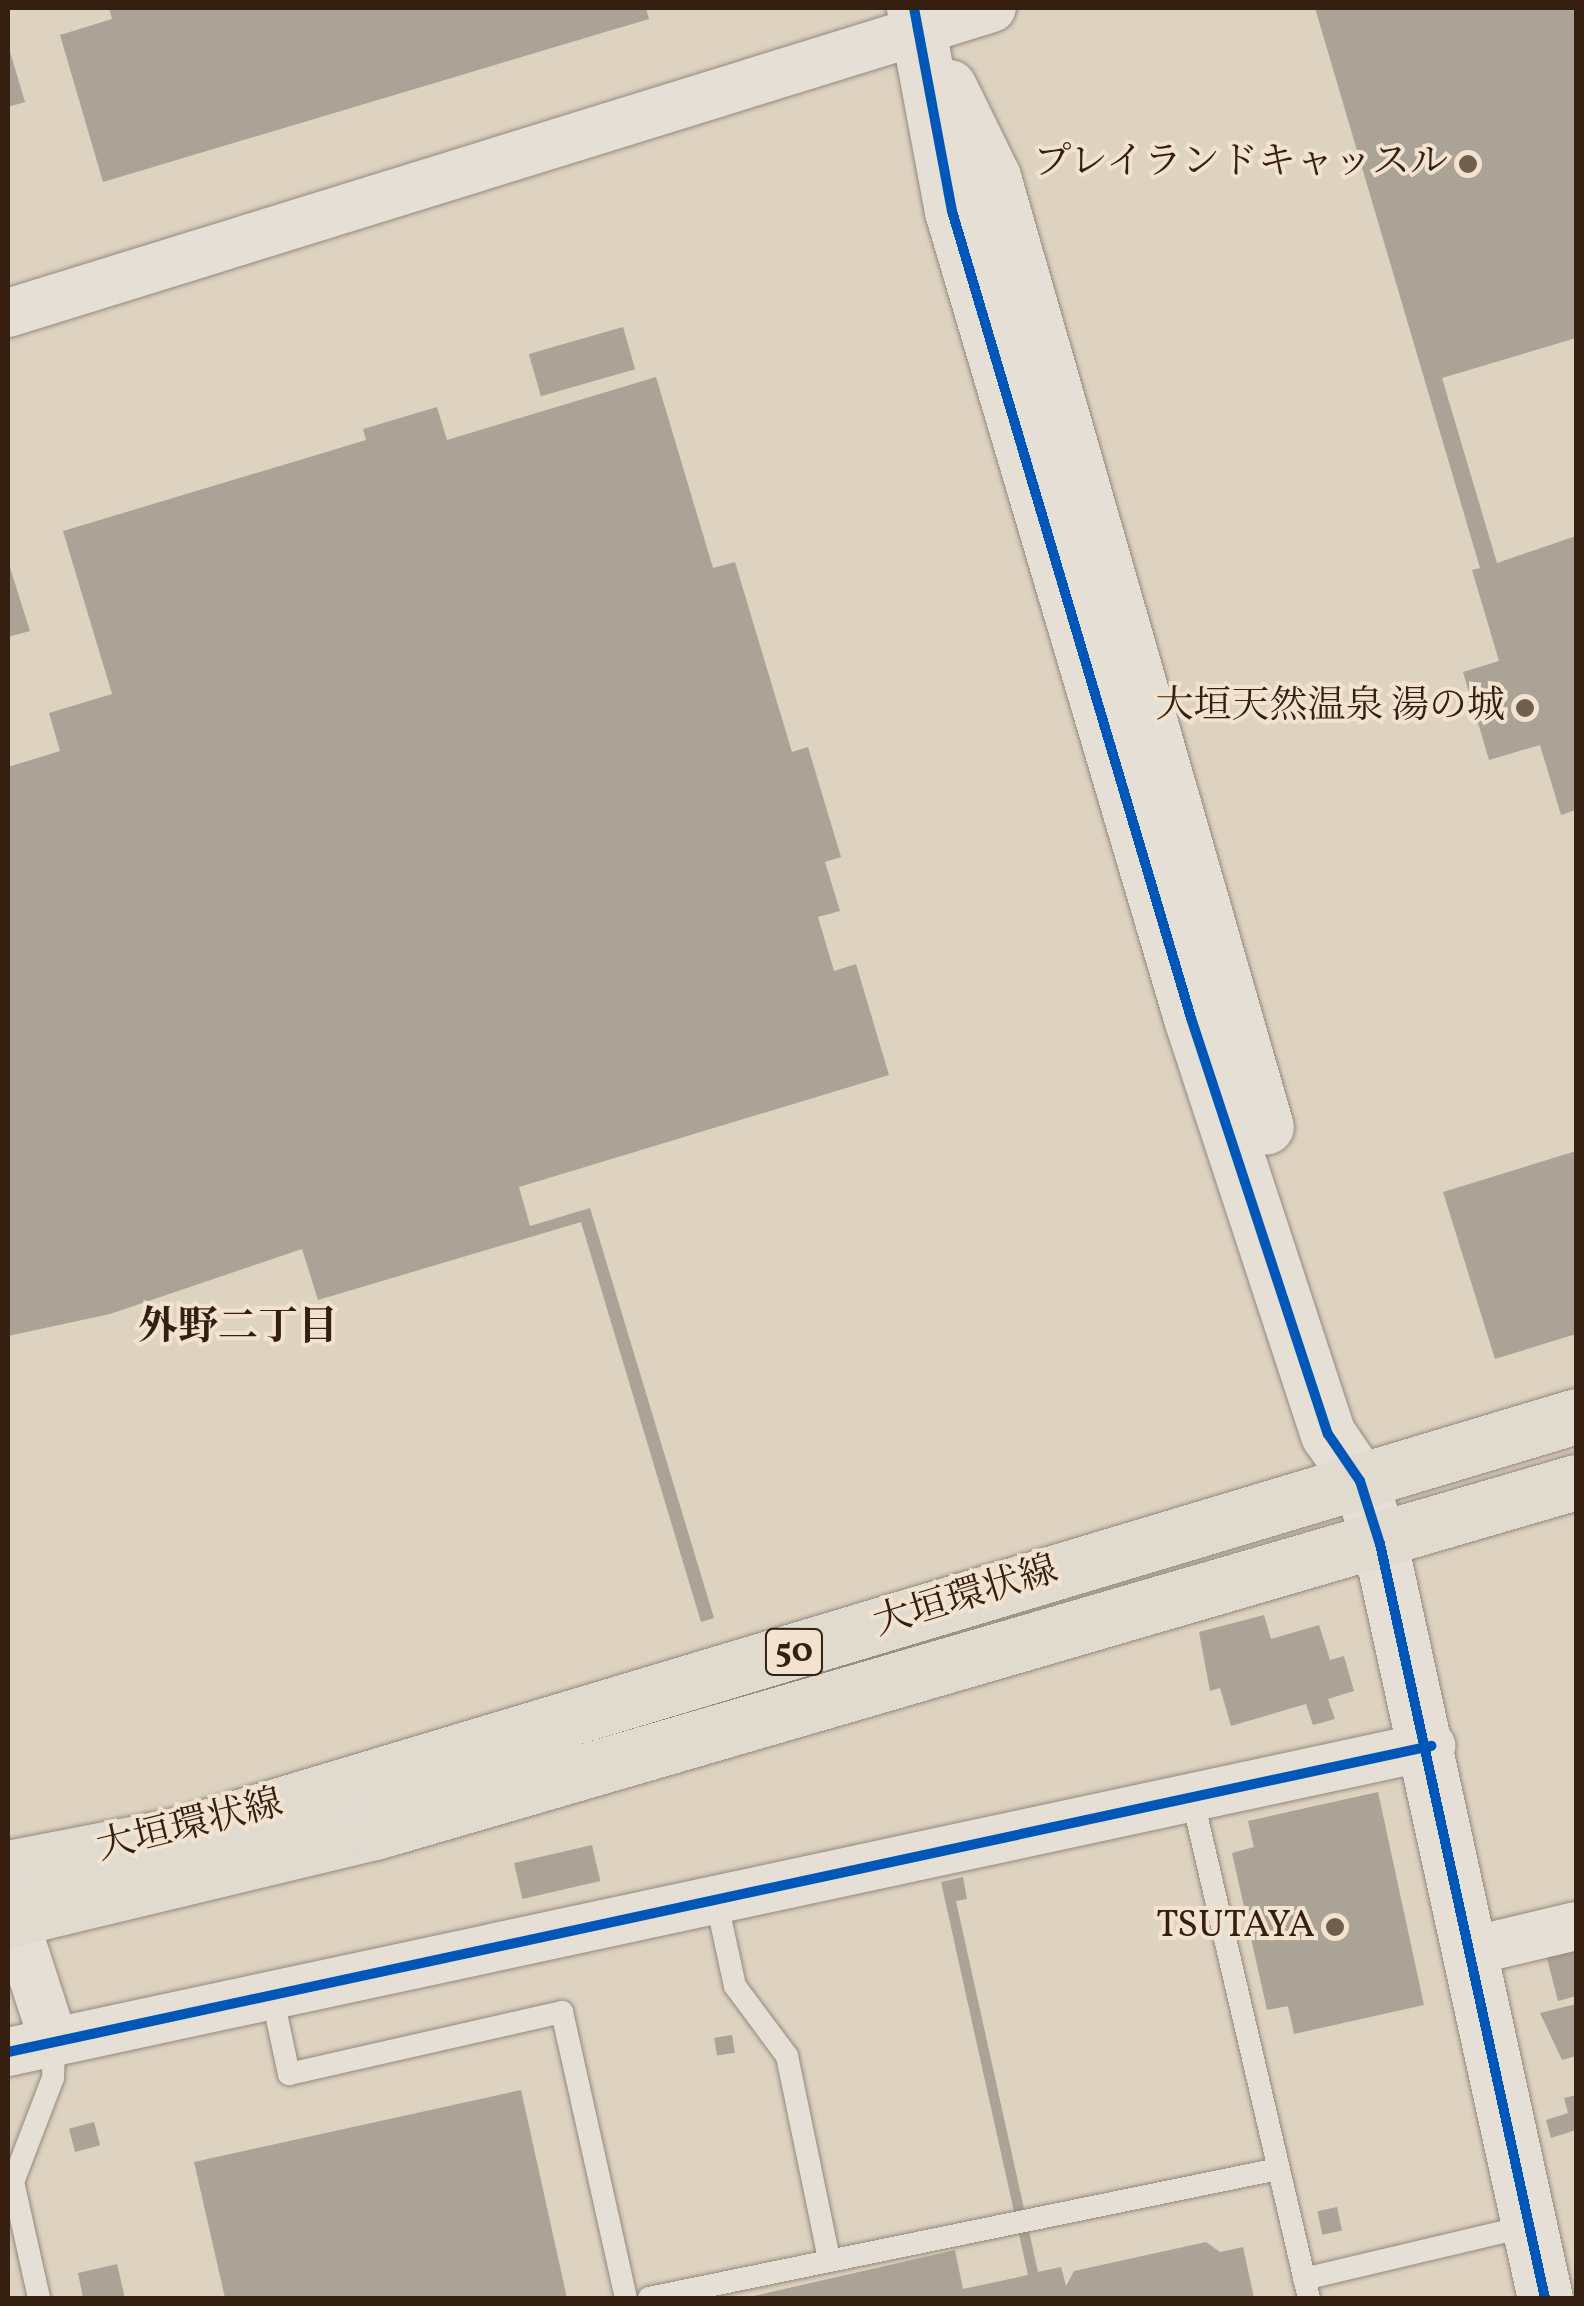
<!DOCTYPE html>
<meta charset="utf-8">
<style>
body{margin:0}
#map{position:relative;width:1584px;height:2306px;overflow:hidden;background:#ded2c1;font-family:Vollkorn,"Noto Serif JP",serif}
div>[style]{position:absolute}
.building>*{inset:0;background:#aca397;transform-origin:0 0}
.roads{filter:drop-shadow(0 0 2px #93897e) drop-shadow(0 0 2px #93897e)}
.service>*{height:22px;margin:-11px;padding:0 11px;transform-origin:11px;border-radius:11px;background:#e5dfd6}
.minor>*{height:48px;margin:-24px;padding:0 24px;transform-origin:24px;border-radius:24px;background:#e5dfd6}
.tertiary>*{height:55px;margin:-27.5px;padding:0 27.5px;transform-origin:27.5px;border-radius:27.5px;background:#e5dfd6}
.primary>*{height:55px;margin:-27.5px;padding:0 27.5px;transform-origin:27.5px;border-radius:27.5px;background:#e1dacf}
.cycleway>*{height:10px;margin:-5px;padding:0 5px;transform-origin:5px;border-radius:5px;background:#0057b8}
.dots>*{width:28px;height:28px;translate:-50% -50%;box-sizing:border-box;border:5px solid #f1e3cf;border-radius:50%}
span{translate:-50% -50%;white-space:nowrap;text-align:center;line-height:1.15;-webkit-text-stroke:8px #f1e3cf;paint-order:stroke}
.shield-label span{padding:2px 8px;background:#f1e3cf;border:2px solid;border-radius:8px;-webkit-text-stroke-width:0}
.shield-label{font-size:35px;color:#341f11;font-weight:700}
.poi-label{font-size:38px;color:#341f11}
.right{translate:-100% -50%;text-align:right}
.street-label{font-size:38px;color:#341f11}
.neighbourhood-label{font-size:40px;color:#341f11;font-weight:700}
.frame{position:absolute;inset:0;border:10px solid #341f11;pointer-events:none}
</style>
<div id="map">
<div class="building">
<i style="clip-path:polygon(109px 8px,646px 8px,649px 19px,103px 182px,60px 35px,112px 19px)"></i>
<i style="clip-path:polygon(1315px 8px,1576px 8px,1576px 338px,1442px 378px,1497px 563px,1576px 536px,1576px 810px,1561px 815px,1540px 745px,1489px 760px,1463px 672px,1499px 661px,1472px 570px,1480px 568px)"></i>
<i style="clip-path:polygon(8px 45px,25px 102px,8px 107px)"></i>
<i style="left:623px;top:327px;width:44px;height:98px;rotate:74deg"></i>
<i style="clip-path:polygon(656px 377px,713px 568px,735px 562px,792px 752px,808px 747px,841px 857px,825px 862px,840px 911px,818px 917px,834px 971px,856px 964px,889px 1075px,519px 1187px,530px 1226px,590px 1208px,714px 1618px,701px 1622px,581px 1222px,318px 1300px,302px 1249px,110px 1314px,8px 1336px,8px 767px,60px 751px,49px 713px,112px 694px,63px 531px,366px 440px,363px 429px,437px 407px,447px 440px)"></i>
<i style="clip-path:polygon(8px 561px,30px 631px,8px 637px)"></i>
<i style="clip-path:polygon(1576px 1151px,1576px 1334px,1495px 1359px,1443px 1192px)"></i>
<i style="clip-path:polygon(1264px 1615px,1271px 1639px,1319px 1625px,1330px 1660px,1344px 1656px,1354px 1691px,1328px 1699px,1335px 1719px,1313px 1725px,1306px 1704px,1231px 1726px,1220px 1688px,1210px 1691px,1199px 1632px)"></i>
<i style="clip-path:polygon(1378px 1792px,1424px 2005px,1294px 2034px,1288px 2006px,1267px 2010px,1232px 1853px,1254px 1847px,1248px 1821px)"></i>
<i style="left:592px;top:1845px;width:37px;height:80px;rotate:77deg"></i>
<i style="clip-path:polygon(963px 1877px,967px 1899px,956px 1901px,1038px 2272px,1061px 2267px,1066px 2286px,1074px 2271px,1206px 2242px,1220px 2252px,1243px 2247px,1254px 2298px,745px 2298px,955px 2250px,963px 2289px,1028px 2275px,941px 1882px)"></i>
<i style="clip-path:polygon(1576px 1943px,1576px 1996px,1558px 2001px,1545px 1951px)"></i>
<i style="clip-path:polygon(1576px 2004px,1576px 2056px,1562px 2060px,1540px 2013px)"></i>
<i style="left:732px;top:2035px;width:18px;height:18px;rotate:81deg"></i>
<i style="clip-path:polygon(521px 2090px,567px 2298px,225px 2298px,194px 2162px)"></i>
<i style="clip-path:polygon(1576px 2095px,1576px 2130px,1551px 2138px,1546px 2120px,1568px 2113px,1564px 2098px)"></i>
<i style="left:94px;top:2122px;width:24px;height:26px;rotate:75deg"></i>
<i style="left:1337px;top:2207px;width:24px;height:20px;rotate:78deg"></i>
<i style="clip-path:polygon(117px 2264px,125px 2298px,83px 2298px,78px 2273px)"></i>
</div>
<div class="roads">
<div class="service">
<i style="left:1192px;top:1797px;width:514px;rotate:76.86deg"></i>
<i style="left:716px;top:1899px;width:89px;rotate:77.7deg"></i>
<i style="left:735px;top:1986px;width:87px;rotate:53.4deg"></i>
<i style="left:787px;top:2056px;width:206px;rotate:78.3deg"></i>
<i style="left:272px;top:1995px;width:81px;rotate:77.9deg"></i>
<i style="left:289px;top:2074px;width:280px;rotate:-12.8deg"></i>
<i style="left:562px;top:2012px;width:293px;rotate:77.4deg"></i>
<i style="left:1304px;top:2279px;width:231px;rotate:-13.3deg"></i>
<i style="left:39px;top:2298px;width:119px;rotate:-102.6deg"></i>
<i style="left:13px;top:2182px;width:111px;rotate:-69deg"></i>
<i style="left:53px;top:2078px;width:36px;rotate:-88deg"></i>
<i style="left:649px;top:2298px;width:642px;rotate:-11.59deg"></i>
</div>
<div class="minor">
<i style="left:8px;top:313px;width:1030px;rotate:-17.22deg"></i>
<i style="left:14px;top:1919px;width:129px;rotate:72deg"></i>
<i style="left:1471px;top:1951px;width:108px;rotate:-13.4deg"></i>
<i style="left:8px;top:2052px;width:1456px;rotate:-12.14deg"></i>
</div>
<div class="tertiary">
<i style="left:914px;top:8px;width:207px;rotate:79.4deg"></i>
<i style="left:952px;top:211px;width:842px;rotate:73.5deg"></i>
<i style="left:1191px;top:1018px;width:438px;rotate:71.8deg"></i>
<i style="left:1328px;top:1434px;width:57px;rotate:55.8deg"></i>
<i style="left:1360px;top:1481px;width:66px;rotate:72.4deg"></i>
<i style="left:1380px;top:1544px;width:772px;rotate:77.66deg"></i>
<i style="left:949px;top:87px;width:100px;rotate:63.9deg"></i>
<i style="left:993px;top:177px;width:988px;rotate:73.97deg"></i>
</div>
<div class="primary">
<i style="left:8px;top:1868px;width:178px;rotate:-11deg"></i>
<i style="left:183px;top:1834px;width:1454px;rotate:-16.7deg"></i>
<i style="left:8px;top:1920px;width:377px;rotate:-13.5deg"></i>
<i style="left:375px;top:1832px;width:1251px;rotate:-16.25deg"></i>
</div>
</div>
<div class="cycleway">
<i style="left:914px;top:8px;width:207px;rotate:79.4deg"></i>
<i style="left:952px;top:211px;width:842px;rotate:73.5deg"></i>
<i style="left:1191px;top:1018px;width:438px;rotate:71.8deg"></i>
<i style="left:1328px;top:1434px;width:57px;rotate:55.8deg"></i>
<i style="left:1360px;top:1481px;width:66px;rotate:72.4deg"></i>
<i style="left:1380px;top:1544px;width:772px;rotate:77.66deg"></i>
<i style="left:8px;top:2052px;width:1456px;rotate:-12.14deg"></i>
</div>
<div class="dots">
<i style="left:1468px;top:164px;background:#705e4f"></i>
<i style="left:1525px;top:708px;background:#705e4f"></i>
<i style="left:1335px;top:1927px;background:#705e4f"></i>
</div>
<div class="shield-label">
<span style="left:794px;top:1652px">50</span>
</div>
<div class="poi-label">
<span class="right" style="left:1448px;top:164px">プレイランドキャッスル</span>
<span class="right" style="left:1505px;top:708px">大垣天然温泉 湯の城</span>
<span class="right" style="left:1315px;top:1927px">TSUTAYA</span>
</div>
<div class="street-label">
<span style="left:966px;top:1598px;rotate:-17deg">大垣環状線</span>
<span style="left:190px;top:1827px;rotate:-14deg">大垣環状線</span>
</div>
<div class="neighbourhood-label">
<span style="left:238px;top:1329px">外野二丁目</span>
</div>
<div class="frame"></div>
</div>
